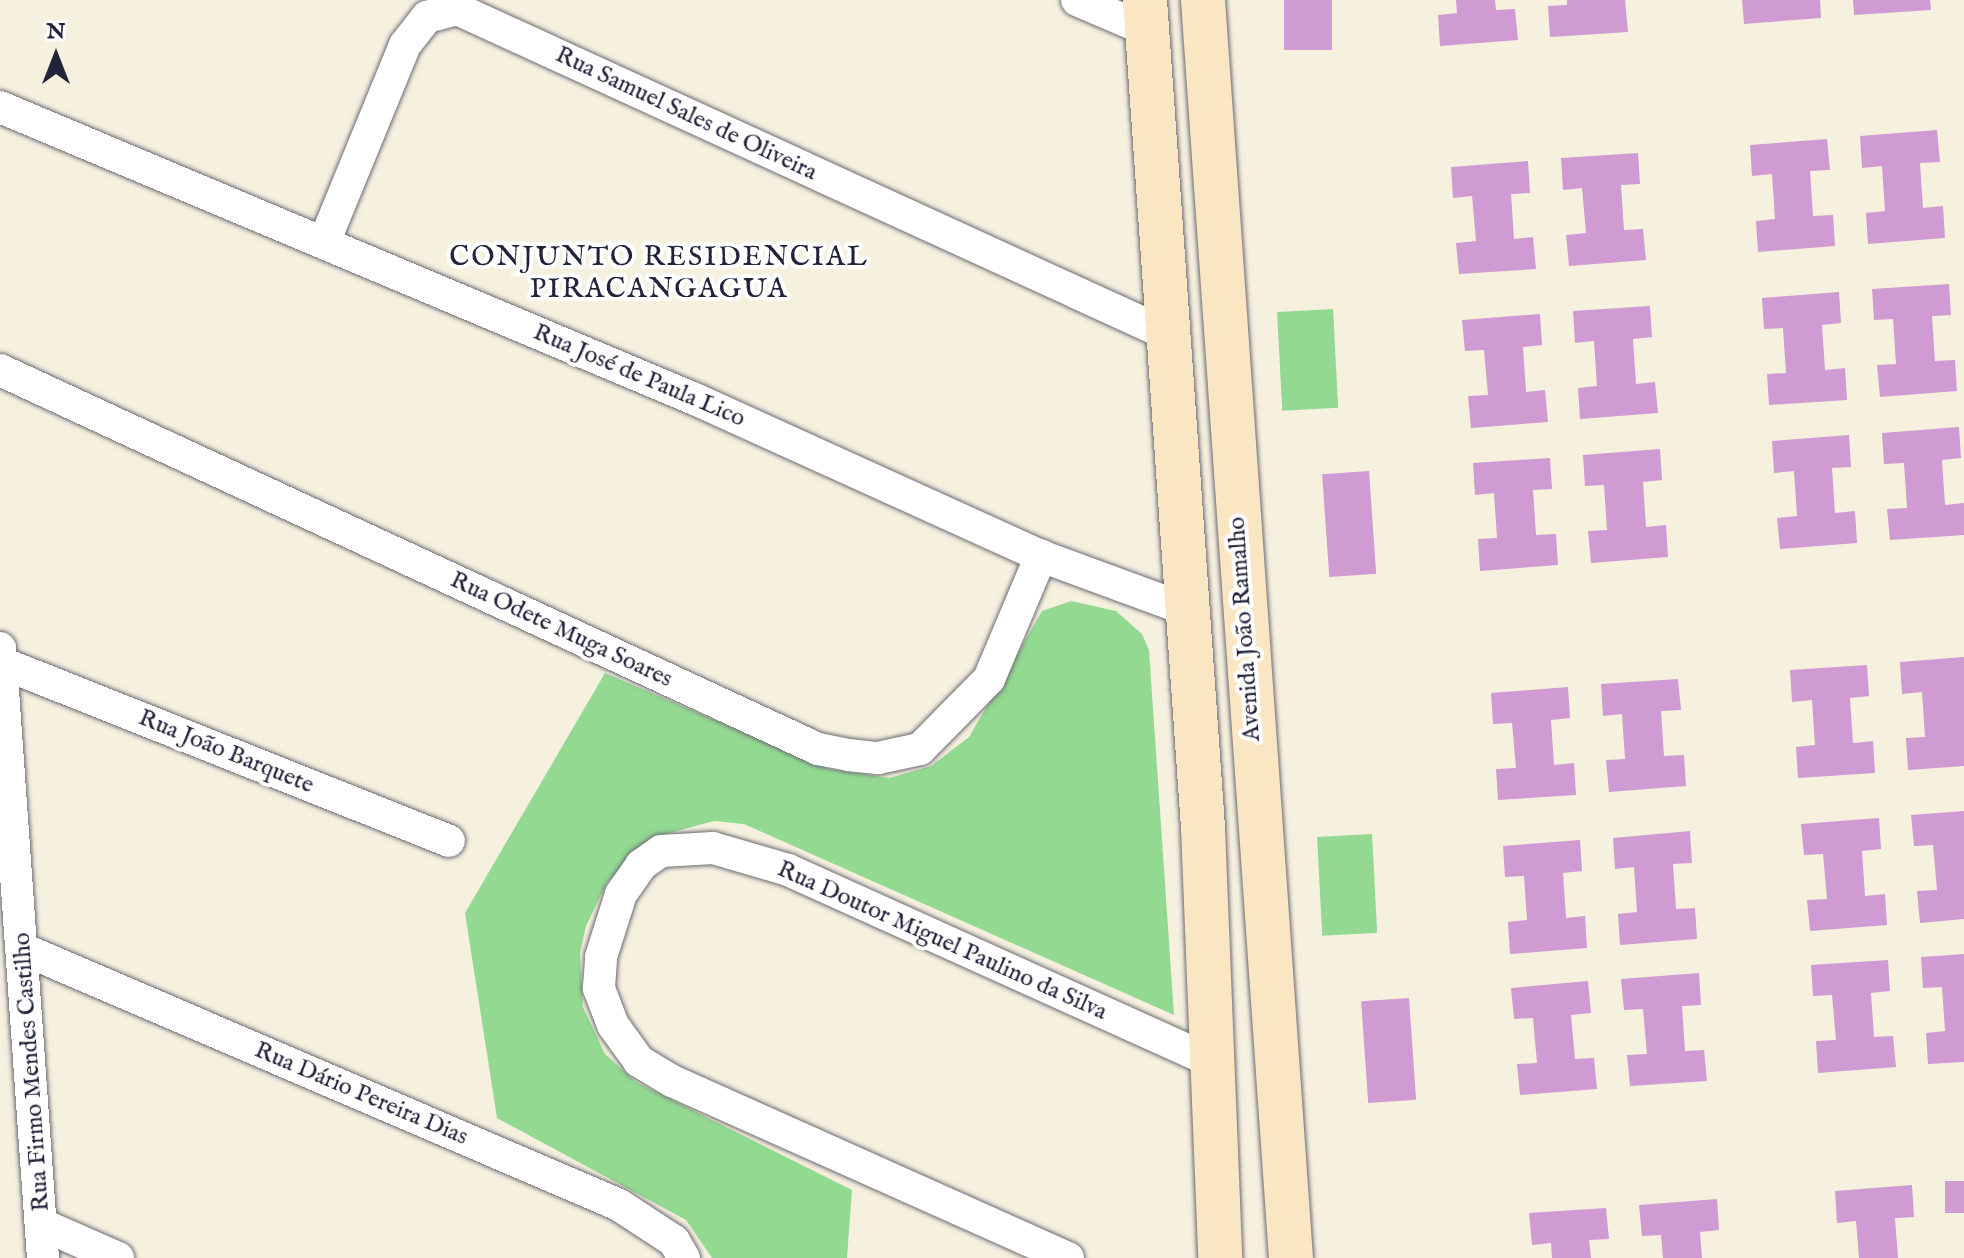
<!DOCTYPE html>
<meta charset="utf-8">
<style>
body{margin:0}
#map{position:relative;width:1964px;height:1258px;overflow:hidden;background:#f6f0df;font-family:"IM FELL English",serif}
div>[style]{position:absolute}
.green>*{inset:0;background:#93d992;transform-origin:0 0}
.building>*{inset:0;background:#d09ad3;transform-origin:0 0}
.roads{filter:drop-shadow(0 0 2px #6c6a74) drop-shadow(0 0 2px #6c6a74)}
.street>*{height:32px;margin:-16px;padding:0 16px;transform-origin:16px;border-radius:16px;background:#fff}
.secondary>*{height:44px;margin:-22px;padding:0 22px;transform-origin:22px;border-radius:22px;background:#fbe6c4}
span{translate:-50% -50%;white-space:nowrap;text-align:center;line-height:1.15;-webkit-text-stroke:8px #fff;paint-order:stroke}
.street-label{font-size:24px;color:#22223b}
.quarter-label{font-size:28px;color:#22223b;letter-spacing:2px}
.north{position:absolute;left:16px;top:16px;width:80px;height:80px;-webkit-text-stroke:6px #fff;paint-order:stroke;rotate:0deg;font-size:22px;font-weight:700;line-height:32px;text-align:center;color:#22223b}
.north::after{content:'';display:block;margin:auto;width:28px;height:36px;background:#22223b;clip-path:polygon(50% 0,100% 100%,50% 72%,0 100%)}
</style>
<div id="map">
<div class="green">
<i style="left:1333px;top:309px;width:99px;height:56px;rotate:87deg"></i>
<i style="clip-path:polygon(1071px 601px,1116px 611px,1142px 634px,1149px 650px,1174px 1015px,744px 824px,714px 821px,666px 834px,608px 881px,586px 926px,580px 953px,583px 1007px,605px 1054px,636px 1082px,852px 1190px,847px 1258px,712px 1258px,686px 1220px,497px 1118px,465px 913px,605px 673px,829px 769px,889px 778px,931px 766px,969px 737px,1042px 611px)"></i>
<i style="left:1372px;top:834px;width:99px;height:55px;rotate:87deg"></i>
</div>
<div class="building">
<i style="left:1284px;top:0;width:48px;height:50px"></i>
<i style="clip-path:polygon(1456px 0,1495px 0,1496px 10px,1515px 9px,1518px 40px,1440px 46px,1438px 15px,1457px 13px)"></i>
<i style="clip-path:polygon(1567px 0,1625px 0,1628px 32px,1550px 37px,1548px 6px,1567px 5px)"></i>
<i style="clip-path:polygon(1742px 0,1820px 0,1821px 18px,1744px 24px)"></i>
<i style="clip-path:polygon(1853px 0,1930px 0,1931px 10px,1854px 15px)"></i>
<i style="clip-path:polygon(1937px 130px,1940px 162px,1920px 163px,1923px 208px,1943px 206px,1945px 238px,1868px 244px,1866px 213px,1885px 211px,1882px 166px,1862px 168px,1860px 136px)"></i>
<i style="clip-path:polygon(1827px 139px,1830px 170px,1810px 171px,1813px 216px,1833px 215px,1835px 246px,1758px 252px,1756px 221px,1775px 219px,1772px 174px,1752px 176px,1750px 145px)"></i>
<i style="clip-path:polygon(1638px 153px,1640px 184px,1621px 185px,1624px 230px,1643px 229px,1646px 260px,1569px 266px,1566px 235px,1586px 233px,1582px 188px,1563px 190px,1561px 158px)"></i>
<i style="clip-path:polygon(1528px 161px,1530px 193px,1511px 194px,1514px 239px,1533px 237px,1536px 269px,1459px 274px,1456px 243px,1476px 241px,1472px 196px,1453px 198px,1451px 167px)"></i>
<i style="clip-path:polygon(1949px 284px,1951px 315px,1932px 316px,1935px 361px,1955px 360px,1957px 391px,1880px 397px,1877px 365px,1896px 364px,1893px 319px,1874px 320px,1872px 289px)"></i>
<i style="clip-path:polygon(1839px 292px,1841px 323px,1822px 325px,1825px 370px,1845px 368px,1847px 400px,1769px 405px,1767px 374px,1786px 373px,1783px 328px,1764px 329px,1762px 298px)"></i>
<i style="clip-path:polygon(1650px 306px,1652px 337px,1633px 339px,1636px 384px,1655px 382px,1658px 413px,1580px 419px,1578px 388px,1597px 386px,1594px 341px,1575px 343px,1573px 311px)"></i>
<i style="clip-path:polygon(1540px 314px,1542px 345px,1523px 347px,1526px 392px,1545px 390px,1548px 422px,1471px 428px,1468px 396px,1488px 395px,1484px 350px,1465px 351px,1462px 320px)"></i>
<i style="clip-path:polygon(1959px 427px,1961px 458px,1942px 460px,1945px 505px,1964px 503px,1964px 535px,1890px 540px,1887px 509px,1907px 508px,1904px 463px,1884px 464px,1882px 433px)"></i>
<i style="clip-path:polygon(1849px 435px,1851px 467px,1832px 468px,1835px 513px,1855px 511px,1857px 543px,1780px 549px,1777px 518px,1797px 516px,1794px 471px,1774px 473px,1772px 441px)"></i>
<i style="clip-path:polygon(1660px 449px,1662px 480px,1643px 482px,1646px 527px,1666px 525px,1668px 557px,1591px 563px,1588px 531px,1607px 530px,1604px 485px,1585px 486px,1583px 455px)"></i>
<i style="clip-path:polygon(1550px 458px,1552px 489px,1533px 490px,1536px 535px,1556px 534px,1558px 565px,1480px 571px,1478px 539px,1497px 538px,1494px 493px,1475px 495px,1473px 463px)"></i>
<i style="left:1369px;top:471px;width:103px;height:47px;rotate:86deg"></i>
<i style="clip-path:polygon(1964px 657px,1964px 766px,1908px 770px,1906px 738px,1925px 737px,1922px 692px,1902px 694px,1900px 662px)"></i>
<i style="clip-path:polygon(1867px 665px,1869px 696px,1850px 698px,1853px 743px,1873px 741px,1875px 773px,1798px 778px,1796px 747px,1815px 745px,1812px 700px,1792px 702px,1790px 670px)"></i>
<i style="clip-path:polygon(1678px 679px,1681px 710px,1661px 711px,1664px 756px,1684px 755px,1686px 786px,1609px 792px,1606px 760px,1625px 759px,1622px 714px,1603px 716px,1601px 684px)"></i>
<i style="clip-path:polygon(1568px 687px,1570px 718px,1551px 720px,1554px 765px,1574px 763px,1576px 795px,1498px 800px,1496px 769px,1516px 768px,1512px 723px,1493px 724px,1491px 693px)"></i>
<i style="clip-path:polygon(1964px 811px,1964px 919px,1920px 923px,1917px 891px,1937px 890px,1933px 845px,1914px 846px,1911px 815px)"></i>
<i style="clip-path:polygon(1879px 818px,1881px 849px,1862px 851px,1865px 896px,1885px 894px,1887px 925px,1810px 931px,1807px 900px,1827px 899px,1823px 854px,1804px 855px,1801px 824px)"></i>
<i style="clip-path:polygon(1690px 831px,1692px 863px,1673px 864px,1676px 909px,1695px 908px,1697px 939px,1620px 945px,1618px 914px,1637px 912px,1634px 867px,1615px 869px,1613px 838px)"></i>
<i style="clip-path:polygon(1580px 840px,1582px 871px,1563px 873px,1566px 918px,1585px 916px,1587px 948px,1510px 954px,1508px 922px,1527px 920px,1524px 876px,1505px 877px,1503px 846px)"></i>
<i style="clip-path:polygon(1964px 954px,1964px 1062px,1928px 1064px,1926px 1033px,1945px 1031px,1942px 987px,1923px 988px,1921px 957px)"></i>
<i style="clip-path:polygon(1888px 960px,1890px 991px,1871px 993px,1874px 1037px,1893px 1036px,1896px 1067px,1818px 1073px,1816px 1041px,1836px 1040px,1832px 995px,1813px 996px,1811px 965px)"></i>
<i style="clip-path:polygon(1699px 973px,1701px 1005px,1682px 1006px,1685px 1051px,1704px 1050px,1707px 1081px,1630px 1086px,1627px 1055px,1647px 1054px,1643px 1009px,1624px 1010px,1621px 979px)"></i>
<i style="clip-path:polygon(1588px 981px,1591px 1013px,1571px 1015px,1575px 1059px,1594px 1058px,1597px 1089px,1520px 1095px,1517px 1064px,1537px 1063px,1533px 1018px,1514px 1019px,1511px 988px)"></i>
<i style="left:1409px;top:998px;width:102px;height:48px;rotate:86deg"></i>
<i style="left:1964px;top:1181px;width:32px;height:19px;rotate:90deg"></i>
<i style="clip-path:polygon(1912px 1185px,1914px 1217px,1895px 1218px,1898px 1258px,1859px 1258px,1856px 1221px,1837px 1223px,1835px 1191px)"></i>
<i style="clip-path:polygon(1717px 1199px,1719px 1230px,1700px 1232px,1702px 1258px,1663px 1258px,1661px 1235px,1642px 1236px,1639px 1205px)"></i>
<i style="clip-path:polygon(1606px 1208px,1609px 1239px,1589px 1240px,1591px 1258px,1552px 1258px,1551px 1243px,1532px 1245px,1529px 1213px)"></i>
</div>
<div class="roads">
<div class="street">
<i style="left:1077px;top:0;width:76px;rotate:23.2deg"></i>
<i style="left:0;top:107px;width:756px;rotate:22.8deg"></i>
<i style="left:697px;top:400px;width:378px;rotate:24.4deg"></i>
<i style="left:1041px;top:556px;width:157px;rotate:20.2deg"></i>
<i style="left:325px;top:240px;width:211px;rotate:-67.7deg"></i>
<i style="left:405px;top:45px;width:36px;rotate:-52deg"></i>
<i style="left:427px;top:17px;width:31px;rotate:-15deg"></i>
<i style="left:457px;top:9px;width:781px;rotate:24.6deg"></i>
<i style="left:0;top:370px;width:902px;rotate:24.86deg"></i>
<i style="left:818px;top:749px;width:31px;rotate:11deg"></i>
<i style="left:848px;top:755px;width:30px;rotate:6deg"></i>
<i style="left:878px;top:758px;width:43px;rotate:-12.1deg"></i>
<i style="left:920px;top:749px;width:98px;rotate:-45.4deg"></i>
<i style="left:989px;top:679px;width:134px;rotate:-67.1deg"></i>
<i style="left:0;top:648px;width:612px;rotate:85.97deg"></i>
<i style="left:2px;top:663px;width:481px;rotate:21.7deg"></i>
<i style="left:25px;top:950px;width:646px;rotate:23.23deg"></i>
<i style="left:619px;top:1205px;width:66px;rotate:33.2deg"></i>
<i style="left:674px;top:1241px;width:20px;rotate:60deg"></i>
<i style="left:43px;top:1225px;width:82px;rotate:23.7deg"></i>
<i style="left:1068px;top:1258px;width:434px;rotate:-155.9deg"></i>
<i style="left:672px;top:1081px;width:39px;rotate:-149deg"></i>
<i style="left:639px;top:1061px;width:44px;rotate:-125.8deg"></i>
<i style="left:613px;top:1025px;width:40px;rotate:-111deg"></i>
<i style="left:599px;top:988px;width:31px;rotate:-86deg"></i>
<i style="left:601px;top:957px;width:66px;rotate:-72.4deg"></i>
<i style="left:621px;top:894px;width:35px;rotate:-55deg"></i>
<i style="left:641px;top:865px;width:24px;rotate:-35deg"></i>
<i style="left:661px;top:851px;width:52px;rotate:-3.3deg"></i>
<i style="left:713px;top:848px;width:78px;rotate:16.3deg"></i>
<i style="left:788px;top:870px;width:462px;rotate:24.3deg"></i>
</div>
<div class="secondary">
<i style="left:1145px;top:0;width:830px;rotate:85.99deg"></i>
<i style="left:1203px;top:828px;width:430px;rotate:87.7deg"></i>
<i style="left:1203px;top:0;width:1261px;rotate:86deg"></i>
</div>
</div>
<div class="street-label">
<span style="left:686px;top:114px;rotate:25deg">Rua Samuel Sales de Oliveira</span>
<span style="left:639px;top:376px;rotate:23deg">Rua José de Paula Lico</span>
<span style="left:1245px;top:629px;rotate:-94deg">Avenida João Ramalho</span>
<span style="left:561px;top:630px;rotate:25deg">Rua Odete Muga Soares</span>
<span style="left:226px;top:752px;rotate:22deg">Rua João Barquete</span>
<span style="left:942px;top:941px;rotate:24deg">Rua Doutor Miguel Paulino da Silva</span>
<span style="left:32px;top:1072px;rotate:-94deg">Rua Firmo Mendes Castilho</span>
<span style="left:361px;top:1094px;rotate:23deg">Rua Dário Pereira Dias</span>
</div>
<div class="quarter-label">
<span style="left:659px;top:274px">CONJUNTO RESIDENCIAL<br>PIRACANGAGUA</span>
</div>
<div class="north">N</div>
</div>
